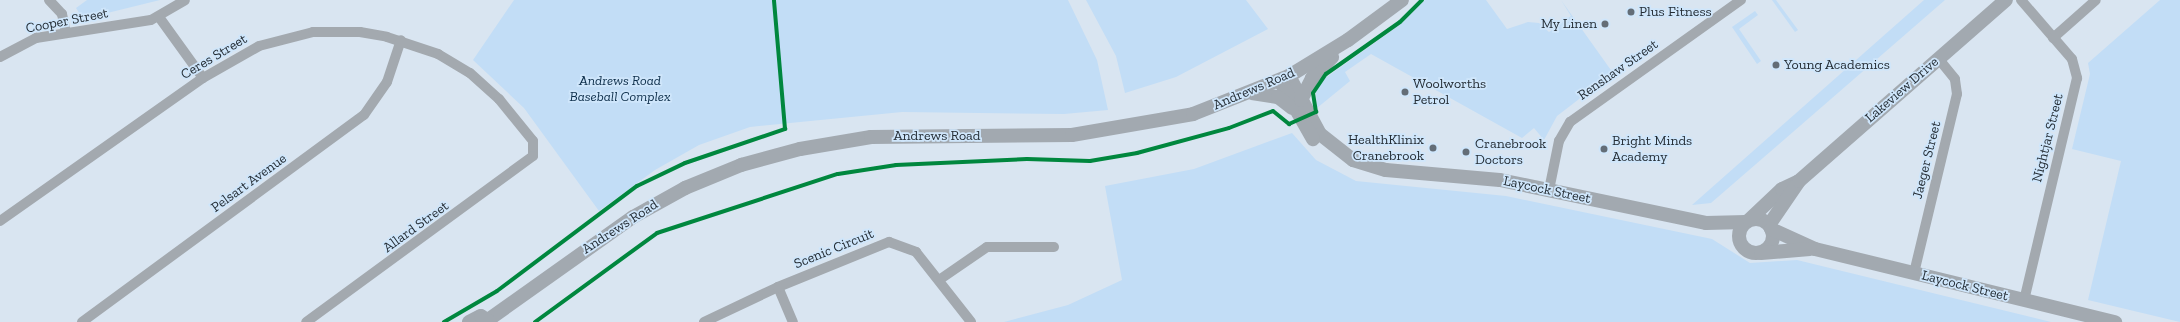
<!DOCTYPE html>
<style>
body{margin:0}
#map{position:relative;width:2180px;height:322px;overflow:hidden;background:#d9e5f1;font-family:"Zilla Slab",serif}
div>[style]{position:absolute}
.green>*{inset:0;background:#c2ddf6}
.street>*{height:10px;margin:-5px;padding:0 5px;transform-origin:5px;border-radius:5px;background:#a3a9af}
.secondary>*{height:14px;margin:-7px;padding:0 7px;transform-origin:7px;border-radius:7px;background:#a2a9b0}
.secondary>.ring{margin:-7px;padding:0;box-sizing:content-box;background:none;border:14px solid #a2a9b0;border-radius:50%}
.cycleway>*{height:4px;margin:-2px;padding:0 2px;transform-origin:2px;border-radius:2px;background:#00873e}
.dots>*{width:11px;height:11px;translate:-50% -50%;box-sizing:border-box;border:2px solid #cfe6fb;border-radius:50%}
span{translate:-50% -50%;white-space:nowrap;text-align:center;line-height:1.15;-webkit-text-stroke:3.5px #cfe6fb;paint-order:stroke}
.poi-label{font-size:14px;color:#242d35}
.left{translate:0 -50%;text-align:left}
.right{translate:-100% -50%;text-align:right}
.street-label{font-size:14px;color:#242d35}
.park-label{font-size:14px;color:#0e2f4b;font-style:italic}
</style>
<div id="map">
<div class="green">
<i style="clip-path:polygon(87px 0,160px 0,83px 19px,76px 8px)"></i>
<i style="clip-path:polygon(514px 0,1068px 0,1097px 60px,1108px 110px,1064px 114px,902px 112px,750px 127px,699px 145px,655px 170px,599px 211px,524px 108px,473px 60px)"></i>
<i style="clip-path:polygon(1086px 0,1246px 0,1268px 29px,1176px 77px,1125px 93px,1116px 56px)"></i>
<i style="clip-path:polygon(1425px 0,1486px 0,1507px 29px,1528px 22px,1539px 23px,1549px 32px,1571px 16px,1561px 0,1613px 73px,1557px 116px,1544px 140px,1534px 128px,1522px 138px,1371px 54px,1345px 72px,1350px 81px,1317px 108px,1316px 92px,1324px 79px,1401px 24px)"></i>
<i style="clip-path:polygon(1772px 0,1776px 0,1798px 30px,1795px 32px)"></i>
<i style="clip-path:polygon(1924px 0,1945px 0,1711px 203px,1692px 205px)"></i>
<i style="clip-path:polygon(2160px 0,2180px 0,2180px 322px,2088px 300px,2121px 161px,2072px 149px,2090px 74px,2088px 63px)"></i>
<i style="clip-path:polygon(1755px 11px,1758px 15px,1739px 29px,1761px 61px,1757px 64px,1732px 27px)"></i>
<i style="clip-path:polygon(1292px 133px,1316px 160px,1356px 181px,1506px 196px,1712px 239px,1750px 263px,1797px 260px,2051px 322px,1004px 322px,1068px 305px,1122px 280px,1105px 186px,1194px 169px)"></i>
</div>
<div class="street">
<i style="left:49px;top:0;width:19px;rotate:47deg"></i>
<i style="left:62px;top:14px;width:19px;rotate:78deg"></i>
<i style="left:2021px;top:0;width:78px;rotate:49.2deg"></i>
<i style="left:2072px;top:59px;width:20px;rotate:75deg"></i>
<i style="left:2077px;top:78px;width:228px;rotate:103.4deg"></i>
<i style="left:159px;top:17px;width:75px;rotate:54.2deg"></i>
<i style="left:2053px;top:38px;width:57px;rotate:-41.5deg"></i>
<i style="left:0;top:57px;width:41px;rotate:-27.8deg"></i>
<i style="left:36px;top:38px;width:116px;rotate:-8.9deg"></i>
<i style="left:151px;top:20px;width:39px;rotate:-30deg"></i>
<i style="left:1549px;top:190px;width:50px;rotate:-78.5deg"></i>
<i style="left:1559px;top:141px;width:22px;rotate:-60deg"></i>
<i style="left:1570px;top:122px;width:210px;rotate:-35.5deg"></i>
<i style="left:0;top:221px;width:248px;rotate:-35.2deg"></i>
<i style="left:203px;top:78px;width:64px;rotate:-29.7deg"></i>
<i style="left:259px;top:46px;width:56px;rotate:-14.5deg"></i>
<i style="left:313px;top:32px;width:47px"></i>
<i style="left:360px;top:32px;width:27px;rotate:10deg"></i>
<i style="left:387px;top:37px;width:54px;rotate:18.4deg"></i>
<i style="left:438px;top:54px;width:37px;rotate:31deg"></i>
<i style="left:470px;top:73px;width:39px;rotate:42deg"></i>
<i style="left:499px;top:99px;width:54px;rotate:51deg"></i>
<i style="left:533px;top:141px;width:15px;rotate:90deg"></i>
<i style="left:533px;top:156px;width:281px;rotate:143.8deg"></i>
<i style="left:1914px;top:273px;width:184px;rotate:-76.5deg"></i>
<i style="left:1957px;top:94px;width:15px;rotate:-98deg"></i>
<i style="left:1955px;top:79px;width:26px;rotate:-129deg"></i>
<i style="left:939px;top:280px;width:58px;rotate:-34.5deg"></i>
<i style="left:987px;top:247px;width:67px"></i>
<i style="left:778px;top:287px;width:38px;rotate:67deg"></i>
<i style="left:82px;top:322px;width:350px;rotate:-36.3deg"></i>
<i style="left:364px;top:115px;width:40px;rotate:-55.1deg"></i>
<i style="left:387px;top:82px;width:44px;rotate:-71.6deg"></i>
<i style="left:704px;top:322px;width:82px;rotate:-25.3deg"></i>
<i style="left:778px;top:287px;width:120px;rotate:-22.1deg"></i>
<i style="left:889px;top:242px;width:29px;rotate:20deg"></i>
<i style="left:916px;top:252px;width:89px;rotate:51.8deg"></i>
</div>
<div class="secondary">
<i style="left:1289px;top:76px;width:66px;rotate:61.9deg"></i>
<i style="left:1320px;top:134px;width:42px;rotate:38.2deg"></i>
<i style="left:1353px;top:160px;width:34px;rotate:17deg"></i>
<i style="left:1386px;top:170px;width:114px;rotate:5deg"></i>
<i style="left:1500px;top:180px;width:210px;rotate:11.8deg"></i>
<i style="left:1706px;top:223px;width:40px;rotate:-1.4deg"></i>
<i style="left:1280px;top:81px;width:67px;rotate:60.4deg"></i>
<i style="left:1252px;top:93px;width:26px;rotate:9deg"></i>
<i style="left:1278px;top:97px;width:18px;rotate:38deg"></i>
<i style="left:1301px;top:100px;width:25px;rotate:-63deg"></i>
<i style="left:1312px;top:78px;width:29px;rotate:-46deg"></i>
<i class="ring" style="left:1739px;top:219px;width:20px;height:20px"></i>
<i style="left:1749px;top:220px;width:45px;rotate:-43.2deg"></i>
<i style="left:1782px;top:189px;width:17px;rotate:-25deg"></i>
<i style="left:1769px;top:225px;width:53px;rotate:-55.7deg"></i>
<i style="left:1799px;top:181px;width:275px;rotate:-41.2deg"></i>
<i style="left:1771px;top:229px;width:48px;rotate:24.4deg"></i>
<i style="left:1815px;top:249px;width:309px;rotate:13.7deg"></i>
<i style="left:1761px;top:253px;width:49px;rotate:-4.7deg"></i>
<i style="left:488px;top:320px;width:178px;rotate:-35.4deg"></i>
<i style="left:633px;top:217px;width:60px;rotate:-29.1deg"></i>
<i style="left:685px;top:188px;width:61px;rotate:-22.3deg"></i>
<i style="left:741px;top:165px;width:61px;rotate:-15.2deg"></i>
<i style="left:800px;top:149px;width:72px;rotate:-9.6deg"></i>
<i style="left:871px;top:137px;width:201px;rotate:-0.6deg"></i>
<i style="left:1072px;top:135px;width:123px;rotate:-9.8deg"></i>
<i style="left:1193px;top:114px;width:103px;rotate:-21.6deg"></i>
<i style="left:1289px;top:76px;width:69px;rotate:-31.4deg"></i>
<i style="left:1348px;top:40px;width:67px;rotate:-36.5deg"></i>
<i style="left:469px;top:322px;width:13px;rotate:-27deg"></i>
<i style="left:481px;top:316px;width:11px;rotate:34deg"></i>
</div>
<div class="cycleway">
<i style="left:444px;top:322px;width:61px;rotate:-30.3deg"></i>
<i style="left:497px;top:291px;width:175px;rotate:-36.9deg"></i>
<i style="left:637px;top:186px;width:53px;rotate:-25.6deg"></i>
<i style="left:685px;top:163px;width:106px;rotate:-18.8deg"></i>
<i style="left:785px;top:129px;width:129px;rotate:-94.9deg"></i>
<i style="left:535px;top:322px;width:151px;rotate:-36.1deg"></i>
<i style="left:657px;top:233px;width:190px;rotate:-18.1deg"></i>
<i style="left:838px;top:174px;width:59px;rotate:-8.8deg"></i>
<i style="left:896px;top:165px;width:131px;rotate:-2.6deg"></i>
<i style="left:1027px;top:159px;width:63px;rotate:1.8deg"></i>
<i style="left:1090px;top:161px;width:48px;rotate:-9.7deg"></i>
<i style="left:1137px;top:153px;width:95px;rotate:-15.2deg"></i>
<i style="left:1229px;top:128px;width:47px;rotate:-21.1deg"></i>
<i style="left:1273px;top:111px;width:21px;rotate:39deg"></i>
<i style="left:1289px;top:124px;width:30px;rotate:-24deg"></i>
<i style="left:1316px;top:112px;width:19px;rotate:-99deg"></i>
<i style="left:1313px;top:93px;width:23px;rotate:-56deg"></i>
<i style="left:1326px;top:74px;width:90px;rotate:-35.1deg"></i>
<i style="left:1400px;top:22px;width:31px;rotate:-45deg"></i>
</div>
<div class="dots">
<i style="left:1631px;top:12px;background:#636d77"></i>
<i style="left:1605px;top:24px;background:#636d77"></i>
<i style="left:1776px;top:65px;background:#636d77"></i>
<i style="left:1405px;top:92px;background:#636d77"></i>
<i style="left:1433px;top:148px;background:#636d77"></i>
<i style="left:1604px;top:149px;background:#636d77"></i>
<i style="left:1466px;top:152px;background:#636d77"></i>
</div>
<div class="poi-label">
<span class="left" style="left:1639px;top:12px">Plus Fitness</span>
<span class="right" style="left:1597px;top:24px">My Linen</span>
<span class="left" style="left:1784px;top:65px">Young Academics</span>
<span class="left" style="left:1413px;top:92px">Woolworths<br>Petrol</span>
<span class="right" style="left:1424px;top:148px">HealthKlinix<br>Cranebrook</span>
<span class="left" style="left:1612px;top:149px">Bright Minds<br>Academy</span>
<span class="left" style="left:1475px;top:152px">Cranebrook<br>Doctors</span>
</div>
<div class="street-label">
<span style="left:67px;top:21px;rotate:-11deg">Cooper Street</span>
<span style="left:214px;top:57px;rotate:-31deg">Ceres Street</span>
<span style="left:1618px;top:70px;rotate:-35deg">Renshaw Street</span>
<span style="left:1254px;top:89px;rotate:-23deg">Andrews Road</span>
<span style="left:1902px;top:90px;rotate:-41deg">Lakeview Drive</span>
<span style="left:937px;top:136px">Andrews Road</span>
<span style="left:2048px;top:138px;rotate:-76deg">Nightjar Street</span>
<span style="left:1927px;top:160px;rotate:-76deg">Jaeger Street</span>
<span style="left:249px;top:183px;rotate:-36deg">Pelsart Avenue</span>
<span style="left:1547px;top:190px;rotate:12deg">Laycock Street</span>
<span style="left:416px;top:227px;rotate:-36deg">Allard Street</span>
<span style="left:620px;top:227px;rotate:-33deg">Andrews Road</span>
<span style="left:834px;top:249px;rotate:-22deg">Scenic Circuit</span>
<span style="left:1965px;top:286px;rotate:14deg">Laycock Street</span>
</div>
<div class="park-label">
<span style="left:620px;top:89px">Andrews Road<br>Baseball Complex</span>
</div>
</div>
